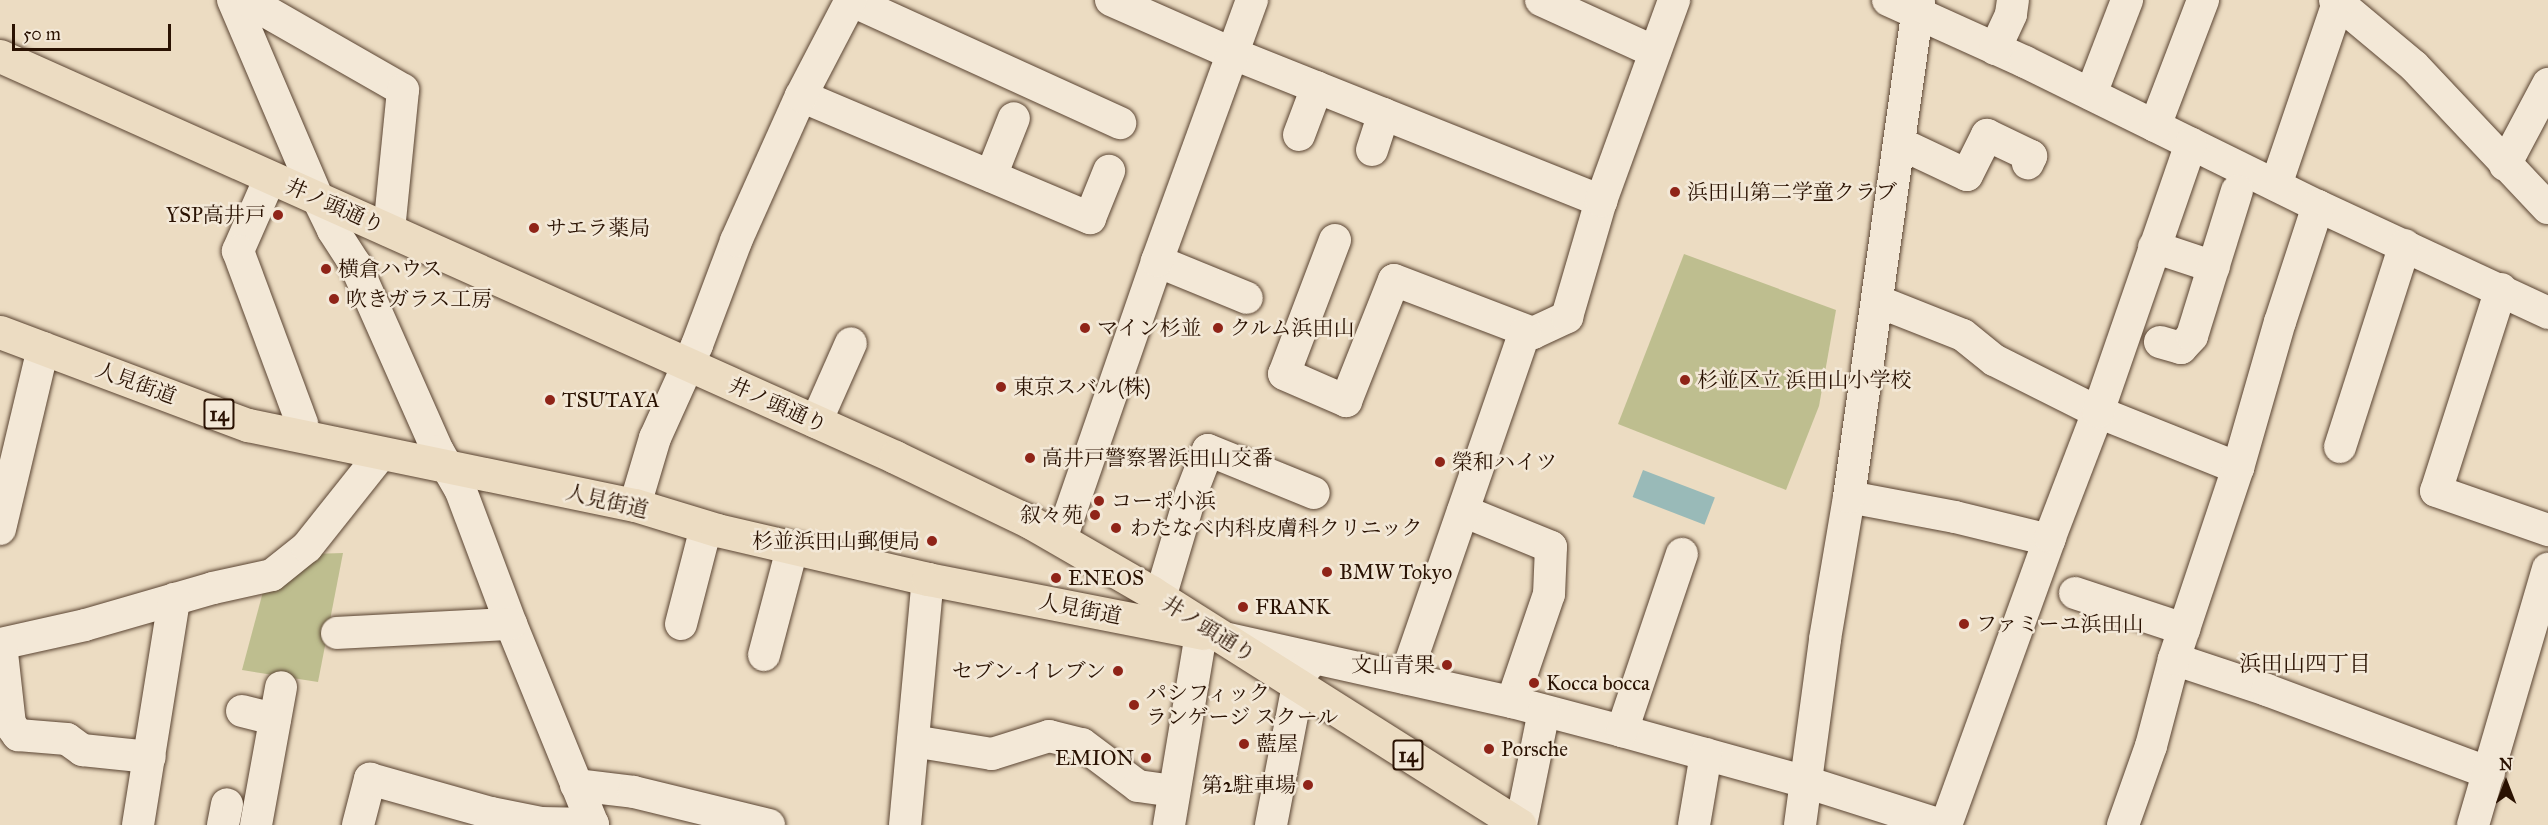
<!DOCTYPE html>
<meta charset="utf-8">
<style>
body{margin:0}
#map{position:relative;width:2548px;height:825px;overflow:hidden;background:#ecdcc2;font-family:"IM FELL Great Primer","Noto Serif JP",serif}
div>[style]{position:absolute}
.green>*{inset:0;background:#bebe8f}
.water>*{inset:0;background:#99bab8;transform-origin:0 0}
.roads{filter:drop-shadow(0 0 2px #5a4432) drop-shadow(0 0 2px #5a4432)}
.minor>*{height:32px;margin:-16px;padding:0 16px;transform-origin:16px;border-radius:16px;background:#f3e8d7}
.major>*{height:33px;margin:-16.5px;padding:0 16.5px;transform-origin:16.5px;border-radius:16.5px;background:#ecdcc2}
.dots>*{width:16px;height:16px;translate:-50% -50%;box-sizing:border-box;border:3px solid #f3e8d7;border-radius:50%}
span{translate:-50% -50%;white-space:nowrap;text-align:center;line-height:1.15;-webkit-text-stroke:5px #f3e8d7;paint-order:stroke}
.shield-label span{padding:2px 4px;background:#f3e8d7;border:2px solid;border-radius:4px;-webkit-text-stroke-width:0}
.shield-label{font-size:20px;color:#2a1202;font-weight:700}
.poi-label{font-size:21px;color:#2a1202}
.left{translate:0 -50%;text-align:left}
.right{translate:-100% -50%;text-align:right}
.street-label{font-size:21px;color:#2a1202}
.neighbourhood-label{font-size:22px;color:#2a1202}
.north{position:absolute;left:2476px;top:753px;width:60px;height:60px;-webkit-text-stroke:4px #f3e8d7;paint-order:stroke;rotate:0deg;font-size:16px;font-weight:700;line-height:24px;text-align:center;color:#2a1202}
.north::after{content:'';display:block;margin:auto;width:21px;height:27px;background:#2a1202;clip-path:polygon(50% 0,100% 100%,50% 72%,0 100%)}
.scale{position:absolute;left:12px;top:24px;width:159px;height:27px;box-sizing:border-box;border:3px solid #2a1202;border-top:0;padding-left:8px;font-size:18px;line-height:21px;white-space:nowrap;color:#2a1202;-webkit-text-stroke:4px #f3e8d7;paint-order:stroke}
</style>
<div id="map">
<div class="green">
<i style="clip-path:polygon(1684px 254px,1836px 310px,1819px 406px,1786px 490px,1618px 424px)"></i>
<i style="clip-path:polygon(343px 553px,318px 682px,242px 670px,264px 588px,312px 554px)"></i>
</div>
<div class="water">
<i style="left:1643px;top:470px;width:77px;height:29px;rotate:21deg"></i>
</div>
<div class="roads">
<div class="minor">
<i style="left:233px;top:0;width:214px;rotate:66.9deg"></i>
<i style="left:317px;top:197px;width:37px;rotate:64deg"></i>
<i style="left:333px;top:230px;width:40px;rotate:57.1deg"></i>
<i style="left:355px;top:264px;width:205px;rotate:66.1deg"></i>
<i style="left:438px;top:451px;width:46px;rotate:60.1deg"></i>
<i style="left:461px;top:491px;width:142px;rotate:69.4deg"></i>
<i style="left:511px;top:624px;width:217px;rotate:67.8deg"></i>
<i style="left:246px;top:0;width:181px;rotate:29.8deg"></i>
<i style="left:403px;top:90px;width:141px;rotate:95.7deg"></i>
<i style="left:850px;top:0;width:297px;rotate:24.5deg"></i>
<i style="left:1111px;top:0;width:131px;rotate:23.8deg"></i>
<i style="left:1231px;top:53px;width:399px;rotate:21.8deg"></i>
<i style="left:1541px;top:0;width:125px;rotate:24.5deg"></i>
<i style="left:1888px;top:0;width:150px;rotate:24.3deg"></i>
<i style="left:2025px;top:62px;width:326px;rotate:26.2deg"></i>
<i style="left:2318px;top:206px;width:254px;rotate:24.9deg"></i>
<i style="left:2335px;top:0;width:103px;rotate:39.9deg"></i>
<i style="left:2414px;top:66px;width:195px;rotate:46.7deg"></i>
<i style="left:1995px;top:49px;width:38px;rotate:-65deg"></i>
<i style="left:2011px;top:14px;width:14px;rotate:-82deg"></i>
<i style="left:2091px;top:94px;width:101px;rotate:-69deg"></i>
<i style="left:801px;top:96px;width:314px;rotate:22.9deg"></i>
<i style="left:1090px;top:218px;width:51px;rotate:-68deg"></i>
<i style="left:2155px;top:126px;width:135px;rotate:-69.1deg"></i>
<i style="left:1299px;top:135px;width:51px;rotate:-69.4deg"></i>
<i style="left:1899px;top:143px;width:75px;rotate:25.2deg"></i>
<i style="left:1967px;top:175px;width:45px;rotate:-63.4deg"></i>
<i style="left:1987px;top:135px;width:49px;rotate:25.5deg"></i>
<i style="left:2031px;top:156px;width:8px;rotate:113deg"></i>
<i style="left:1372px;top:150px;width:38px;rotate:-72deg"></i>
<i style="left:2505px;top:165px;width:92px;rotate:-62deg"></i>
<i style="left:991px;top:176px;width:62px;rotate:-68.4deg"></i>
<i style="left:270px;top:178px;width:80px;rotate:113.7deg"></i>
<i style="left:238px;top:251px;width:184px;rotate:69.6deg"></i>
<i style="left:2276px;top:185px;width:192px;rotate:-71.2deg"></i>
<i style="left:1335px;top:240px;width:143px;rotate:110.8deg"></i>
<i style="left:1284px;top:374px;width:68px;rotate:23.5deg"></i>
<i style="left:1346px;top:401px;width:130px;rotate:-68.4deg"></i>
<i style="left:1394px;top:280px;width:149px;rotate:20.9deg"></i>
<i style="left:1533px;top:333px;width:38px;rotate:-25deg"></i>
<i style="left:1567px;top:317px;width:121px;rotate:-73.7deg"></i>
<i style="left:1601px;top:201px;width:214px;rotate:-70deg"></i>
<i style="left:2154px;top:247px;width:63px;rotate:18.4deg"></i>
<i style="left:1157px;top:261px;width:97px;rotate:22.3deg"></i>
<i style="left:2501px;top:289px;width:212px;rotate:107.8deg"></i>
<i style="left:2436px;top:491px;width:119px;rotate:19.2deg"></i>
<i style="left:1877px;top:301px;width:92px;rotate:21.6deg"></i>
<i style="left:1963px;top:335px;width:40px;rotate:39deg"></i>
<i style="left:1994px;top:360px;width:116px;rotate:26.6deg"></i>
<i style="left:2098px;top:412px;width:151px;rotate:21.8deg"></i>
<i style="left:2160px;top:342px;width:22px;rotate:16deg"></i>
<i style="left:2181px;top:348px;width:16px;rotate:-47deg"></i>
<i style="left:2192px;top:336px;width:152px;rotate:-72.8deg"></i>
<i style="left:816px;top:422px;width:86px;rotate:-66.1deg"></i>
<i style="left:2340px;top:447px;width:212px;rotate:-72.2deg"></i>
<i style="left:1849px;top:497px;width:108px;rotate:10.7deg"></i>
<i style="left:1955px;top:517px;width:97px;rotate:13.7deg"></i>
<i style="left:635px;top:505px;width:70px;rotate:-73.4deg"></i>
<i style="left:655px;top:438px;width:102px;rotate:-65.7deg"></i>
<i style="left:697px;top:345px;width:111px;rotate:-69.4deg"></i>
<i style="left:736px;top:241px;width:159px;rotate:-65.9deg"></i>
<i style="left:801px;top:96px;width:108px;rotate:-62.5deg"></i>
<i style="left:1463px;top:511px;width:95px;rotate:22.2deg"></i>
<i style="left:1551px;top:547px;width:47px;rotate:92.4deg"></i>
<i style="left:1549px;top:594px;width:114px;rotate:108.9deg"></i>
<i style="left:0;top:529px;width:186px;rotate:-76.6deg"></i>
<i style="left:1061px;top:539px;width:294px;rotate:-70.9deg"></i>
<i style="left:1157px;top:261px;width:278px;rotate:-70deg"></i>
<i style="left:2075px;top:593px;width:115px;rotate:18.3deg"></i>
<i style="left:1160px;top:598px;width:109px;rotate:-73.4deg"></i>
<i style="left:1191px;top:494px;width:47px;rotate:-68.9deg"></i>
<i style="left:1208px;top:450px;width:114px;rotate:22.1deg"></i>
<i style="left:681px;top:624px;width:100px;rotate:-75.5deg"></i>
<i style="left:337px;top:633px;width:174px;rotate:-3deg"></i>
<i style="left:1229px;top:639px;width:290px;rotate:12.6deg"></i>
<i style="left:1512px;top:702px;width:114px;rotate:14.8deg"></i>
<i style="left:1622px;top:731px;width:191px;rotate:15.5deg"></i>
<i style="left:1806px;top:782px;width:142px;rotate:17.7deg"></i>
<i style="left:0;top:644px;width:87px;rotate:-12.6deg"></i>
<i style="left:85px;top:625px;width:133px;rotate:-16.1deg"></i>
<i style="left:213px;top:588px;width:60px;rotate:-12.4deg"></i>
<i style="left:272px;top:575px;width:45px;rotate:-38.7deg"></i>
<i style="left:307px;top:547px;width:119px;rotate:-51.5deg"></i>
<i style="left:1px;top:644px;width:81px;rotate:83.6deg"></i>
<i style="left:10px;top:724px;width:14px;rotate:54deg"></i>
<i style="left:18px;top:735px;width:49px;rotate:4.7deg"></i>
<i style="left:67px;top:739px;width:19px;rotate:36deg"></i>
<i style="left:82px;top:750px;width:68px;rotate:5.9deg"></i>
<i style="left:764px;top:655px;width:110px;rotate:-75.2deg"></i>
<i style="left:2174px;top:659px;width:98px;rotate:18.4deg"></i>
<i style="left:2267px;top:690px;width:237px;rotate:20.5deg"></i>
<i style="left:1405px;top:678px;width:367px;rotate:-70.9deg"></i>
<i style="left:242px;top:711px;width:34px;rotate:14deg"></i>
<i style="left:1622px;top:731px;width:187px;rotate:-71.3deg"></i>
<i style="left:913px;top:741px;width:80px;rotate:9.3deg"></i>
<i style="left:992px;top:754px;width:60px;rotate:-17.5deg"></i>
<i style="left:1049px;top:736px;width:34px;rotate:14deg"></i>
<i style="left:1082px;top:744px;width:70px;rotate:36.9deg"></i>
<i style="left:1138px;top:786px;width:36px;rotate:8deg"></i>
<i style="left:576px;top:785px;width:58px;rotate:6.9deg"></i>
<i style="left:634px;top:792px;width:139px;rotate:13.7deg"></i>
<i style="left:138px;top:825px;width:229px;rotate:-80.9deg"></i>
<i style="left:223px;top:825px;width:21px;rotate:-79deg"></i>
<i style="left:256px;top:825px;width:140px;rotate:-79.7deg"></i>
<i style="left:358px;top:825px;width:48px;rotate:-75.4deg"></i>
<i style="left:370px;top:779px;width:126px;rotate:15.7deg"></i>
<i style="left:491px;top:813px;width:51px;rotate:11.3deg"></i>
<i style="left:541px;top:823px;width:52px;rotate:1.1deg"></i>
<i style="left:905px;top:825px;width:247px;rotate:-84.7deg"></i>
<i style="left:1169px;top:825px;width:195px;rotate:-80.5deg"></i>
<i style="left:1271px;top:825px;width:143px;rotate:-79.1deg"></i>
<i style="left:1298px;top:685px;width:14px;rotate:-73deg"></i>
<i style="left:1302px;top:672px;width:11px;rotate:-49deg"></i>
<i style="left:1521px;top:825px;width:116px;rotate:-78.6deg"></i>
<i style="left:1694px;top:825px;width:72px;rotate:-80.4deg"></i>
<i style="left:1800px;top:825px;width:188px;rotate:-82.3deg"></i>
<i style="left:1825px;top:639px;width:144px;rotate:-80.4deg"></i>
<i style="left:1849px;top:497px;width:502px;rotate:-81.98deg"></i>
<i style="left:1946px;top:825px;width:306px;rotate:-70.1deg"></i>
<i style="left:2050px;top:537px;width:134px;rotate:-69deg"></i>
<i style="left:2098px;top:412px;width:284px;rotate:-70.9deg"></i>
<i style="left:2123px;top:825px;width:84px;rotate:-70.5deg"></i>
<i style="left:2151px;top:746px;width:90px;rotate:-75.2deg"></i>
<i style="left:2174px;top:659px;width:201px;rotate:-71.5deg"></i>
<i style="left:2238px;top:468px;width:152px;rotate:-74deg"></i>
<i style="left:2280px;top:322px;width:122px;rotate:-71.9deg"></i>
<i style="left:2473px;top:825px;width:267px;rotate:-73.7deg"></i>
</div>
<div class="major">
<i style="left:0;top:56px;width:981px;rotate:24.13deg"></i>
<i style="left:895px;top:457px;width:150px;rotate:25.7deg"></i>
<i style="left:1030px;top:522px;width:140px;rotate:30deg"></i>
<i style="left:1151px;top:592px;width:436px;rotate:32.3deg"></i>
<i style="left:0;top:332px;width:265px;rotate:20.6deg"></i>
<i style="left:248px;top:425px;width:395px;rotate:11.7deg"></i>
<i style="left:635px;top:505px;width:86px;rotate:17deg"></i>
<i style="left:717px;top:530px;width:217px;rotate:13.1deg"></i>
<i style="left:928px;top:579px;width:280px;rotate:11.1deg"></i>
</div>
</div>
<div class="dots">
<i style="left:1675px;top:192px;background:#8f2418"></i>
<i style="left:278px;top:215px;background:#8f2418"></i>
<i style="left:534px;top:228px;background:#8f2418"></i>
<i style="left:326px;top:269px;background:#8f2418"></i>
<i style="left:334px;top:299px;background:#8f2418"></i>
<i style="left:1085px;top:328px;background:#8f2418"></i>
<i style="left:1218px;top:328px;background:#8f2418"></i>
<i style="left:1685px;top:380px;background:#8f2418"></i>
<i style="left:1001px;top:387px;background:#8f2418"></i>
<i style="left:550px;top:400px;background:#8f2418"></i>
<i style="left:1030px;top:458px;background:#8f2418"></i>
<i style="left:1440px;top:462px;background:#8f2418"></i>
<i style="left:1099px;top:501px;background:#8f2418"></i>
<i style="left:1095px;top:515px;background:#8f2418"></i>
<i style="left:1116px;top:528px;background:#8f2418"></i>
<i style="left:932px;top:541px;background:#8f2418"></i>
<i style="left:1327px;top:572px;background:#8f2418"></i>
<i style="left:1056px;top:578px;background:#8f2418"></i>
<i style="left:1243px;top:607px;background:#8f2418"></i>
<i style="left:1964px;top:624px;background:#8f2418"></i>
<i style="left:1447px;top:665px;background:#8f2418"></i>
<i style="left:1118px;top:671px;background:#8f2418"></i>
<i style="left:1534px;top:683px;background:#8f2418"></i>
<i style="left:1134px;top:705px;background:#8f2418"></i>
<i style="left:1244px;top:744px;background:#8f2418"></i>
<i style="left:1489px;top:749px;background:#8f2418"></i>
<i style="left:1146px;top:758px;background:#8f2418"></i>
<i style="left:1308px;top:785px;background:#8f2418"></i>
</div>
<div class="shield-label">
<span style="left:219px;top:414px">14</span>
<span style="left:1408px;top:755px">14</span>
</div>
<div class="poi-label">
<span class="left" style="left:1687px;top:192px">浜田山第二学童クラブ</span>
<span class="right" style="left:266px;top:215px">YSP高井戸</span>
<span class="left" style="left:546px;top:228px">サエラ薬局</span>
<span class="left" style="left:338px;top:269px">横倉ハウス</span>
<span class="left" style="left:346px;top:299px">吹きガラス工房</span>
<span class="left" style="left:1097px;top:328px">マイン杉並</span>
<span class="left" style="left:1230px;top:328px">クルム浜田山</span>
<span class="left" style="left:1697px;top:380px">杉並区立 浜田山小学校</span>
<span class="left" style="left:1013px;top:387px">東京スバル(株)</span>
<span class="left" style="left:562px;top:400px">TSUTAYA</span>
<span class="left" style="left:1042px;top:458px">高井戸警察署浜田山交番</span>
<span class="left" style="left:1452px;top:462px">榮和ハイツ</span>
<span class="left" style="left:1111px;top:501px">コーポ小浜</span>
<span class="right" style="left:1083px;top:515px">叙々苑</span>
<span class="left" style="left:1130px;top:528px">わたなべ内科皮膚科クリニック</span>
<span class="right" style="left:920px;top:541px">杉並浜田山郵便局</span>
<span class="left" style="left:1339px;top:572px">BMW Tokyo</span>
<span class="left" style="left:1068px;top:578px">ENEOS</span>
<span class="left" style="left:1255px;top:607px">FRANK</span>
<span class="left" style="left:1976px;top:624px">ファミーユ浜田山</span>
<span class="right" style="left:1435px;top:665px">文山青果</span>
<span class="right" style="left:1106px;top:671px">セブン-イレブン</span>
<span class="left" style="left:1546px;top:683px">Kocca bocca</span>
<span class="left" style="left:1146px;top:705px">パシフィック<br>ランゲージ スクール</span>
<span class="left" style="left:1256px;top:744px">藍屋</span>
<span class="left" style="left:1501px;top:749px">Porsche</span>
<span class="right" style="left:1134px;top:758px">EMION</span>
<span class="right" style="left:1296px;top:785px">第2駐車場</span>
</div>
<div class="street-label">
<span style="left:335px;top:206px;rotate:24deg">井ノ頭通り</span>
<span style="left:136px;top:383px;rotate:20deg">人見街道</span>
<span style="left:778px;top:405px;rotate:24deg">井ノ頭通り</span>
<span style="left:607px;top:501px;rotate:13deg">人見街道</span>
<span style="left:1080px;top:609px;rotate:11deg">人見街道</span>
<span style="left:1209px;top:629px;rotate:32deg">井ノ頭通り</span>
</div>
<div class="neighbourhood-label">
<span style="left:2305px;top:664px">浜田山四丁目</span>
</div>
<div class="north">N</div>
<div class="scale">50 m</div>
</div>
